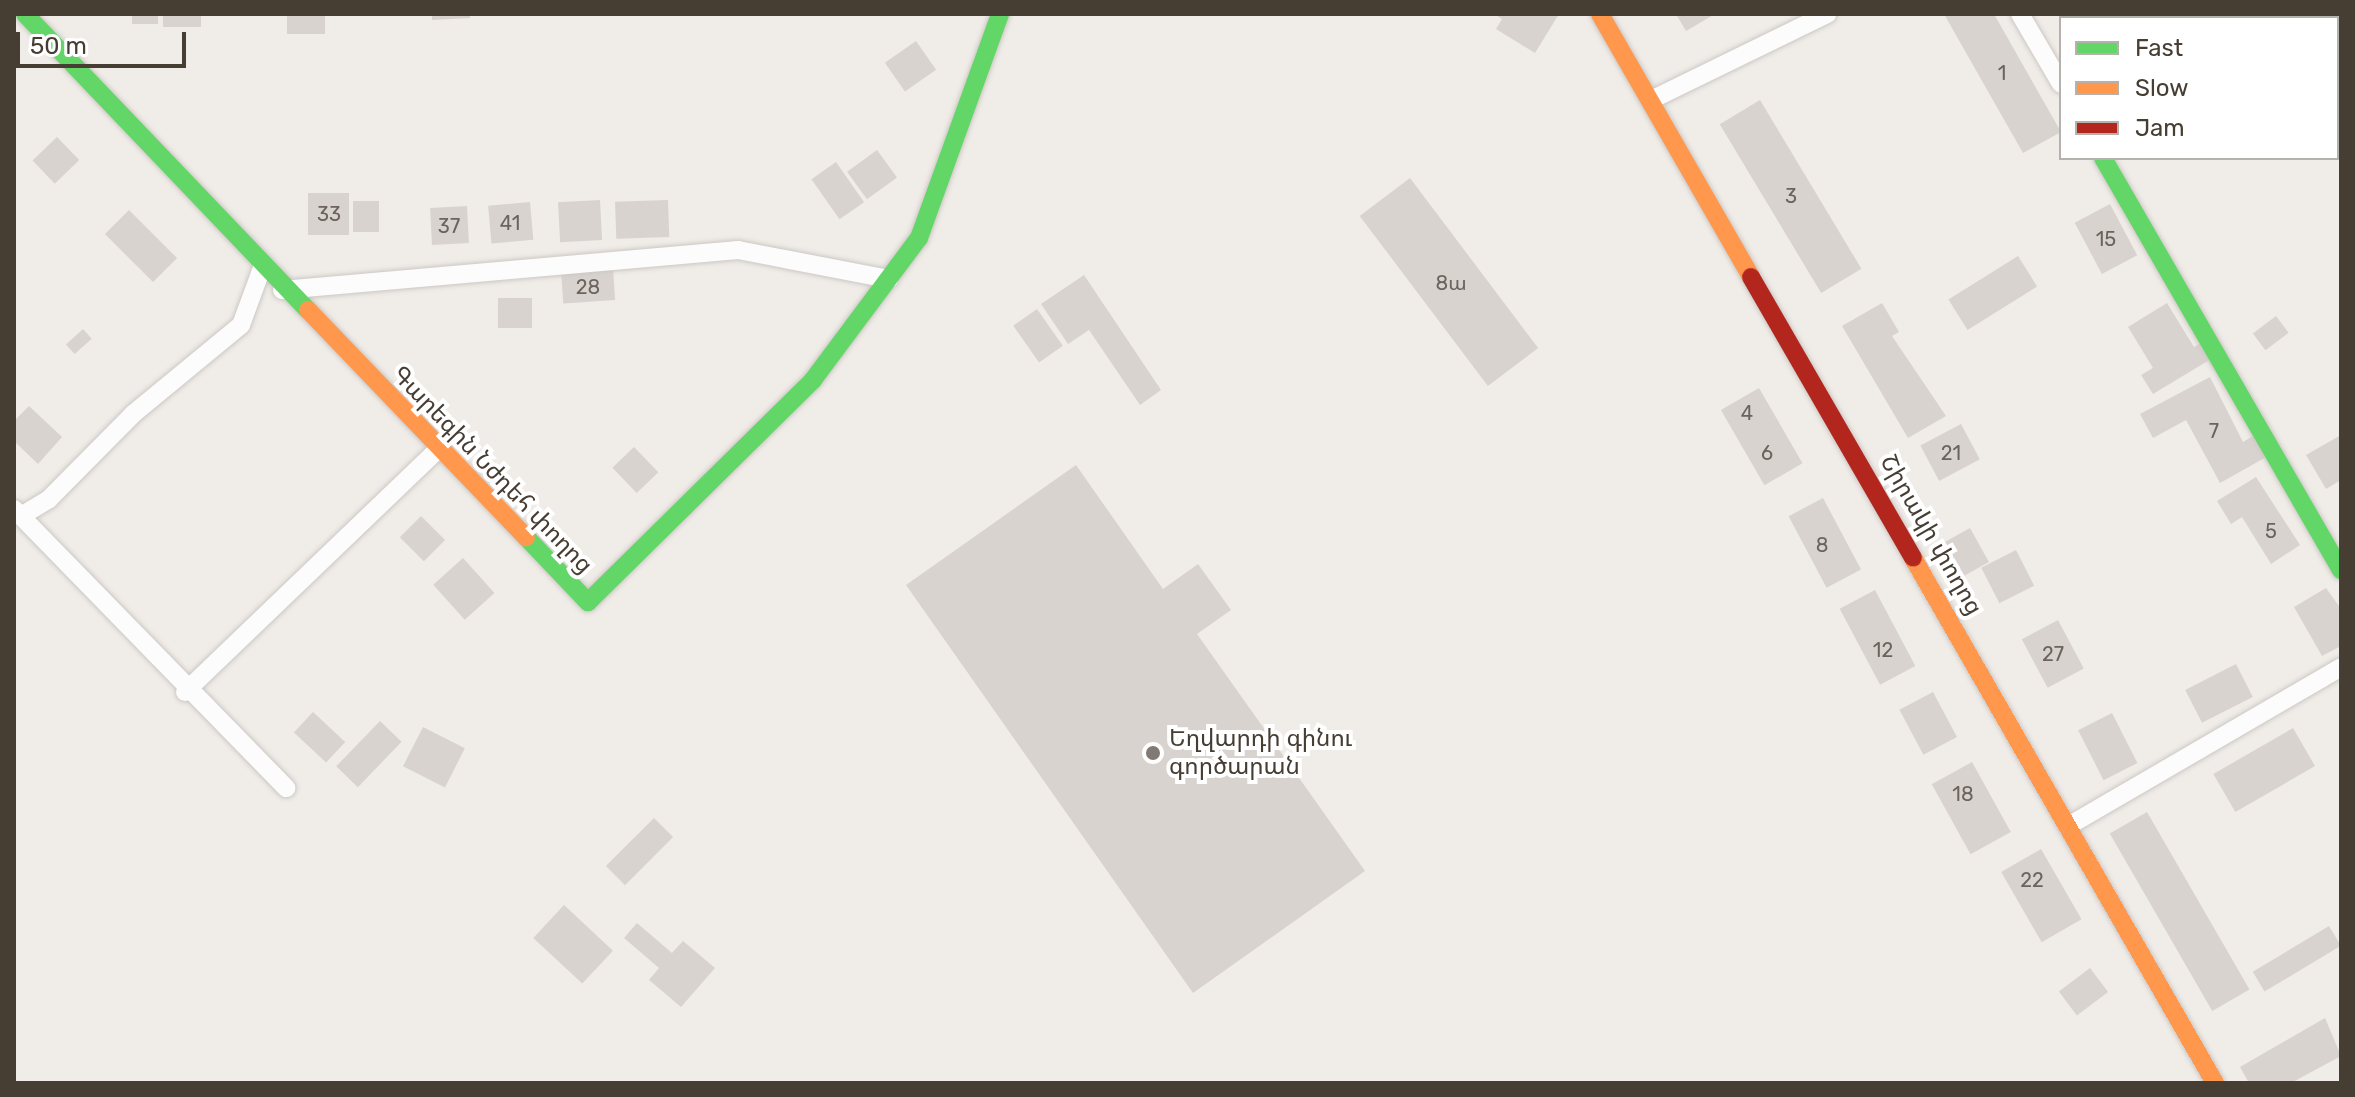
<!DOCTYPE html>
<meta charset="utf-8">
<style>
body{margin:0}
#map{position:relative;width:2355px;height:1097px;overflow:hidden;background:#f0ece8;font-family:Rubik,"Noto Sans Armenian",sans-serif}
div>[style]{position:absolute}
.building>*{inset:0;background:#d8d3cf;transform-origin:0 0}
.roads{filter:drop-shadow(0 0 2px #ccc8c4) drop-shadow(0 0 2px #ccc8c4)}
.street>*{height:18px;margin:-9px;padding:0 9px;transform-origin:9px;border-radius:9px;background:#fdfcfc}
.fast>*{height:18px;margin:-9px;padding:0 9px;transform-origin:9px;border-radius:9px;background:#63d668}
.slow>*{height:18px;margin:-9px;padding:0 9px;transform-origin:9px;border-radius:9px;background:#ff974d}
.jam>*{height:18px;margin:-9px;padding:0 9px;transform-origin:9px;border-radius:9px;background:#b3261e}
.dots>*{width:22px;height:22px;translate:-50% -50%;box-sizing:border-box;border:4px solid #fff;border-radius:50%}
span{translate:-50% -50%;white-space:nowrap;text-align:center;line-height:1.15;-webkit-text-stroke:8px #fff;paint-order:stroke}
.number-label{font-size:20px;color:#6c645c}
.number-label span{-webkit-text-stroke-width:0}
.street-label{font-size:24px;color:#463d33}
.poi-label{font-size:24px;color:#463d33}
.left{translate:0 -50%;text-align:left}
.frame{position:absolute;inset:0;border:16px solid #463d33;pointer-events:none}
.legend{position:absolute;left:2059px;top:16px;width:280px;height:144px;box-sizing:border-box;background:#fff;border:2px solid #b5b1ad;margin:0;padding:10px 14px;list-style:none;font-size:24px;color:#463d33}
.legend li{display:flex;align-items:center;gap:16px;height:40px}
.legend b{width:40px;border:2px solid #b5b1ad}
.scale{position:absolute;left:16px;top:32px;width:170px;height:36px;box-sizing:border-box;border:4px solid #463d33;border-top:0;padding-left:10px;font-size:24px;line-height:28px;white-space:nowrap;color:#463d33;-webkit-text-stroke:6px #fff;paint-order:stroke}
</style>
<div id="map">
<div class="building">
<i style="left:132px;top:14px;width:26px;height:10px"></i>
<i style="left:163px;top:14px;width:38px;height:13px"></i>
<i style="left:287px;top:14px;width:38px;height:20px"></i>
<i style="clip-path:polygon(432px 14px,470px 14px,470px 18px,432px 20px)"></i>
<i style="clip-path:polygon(1494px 14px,1559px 14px,1535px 53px,1496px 29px,1502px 19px)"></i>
<i style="clip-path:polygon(1676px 14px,1715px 14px,1686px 31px)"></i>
<i style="clip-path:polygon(1944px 14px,1994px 14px,2061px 132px,2023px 153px)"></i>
<i style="left:916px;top:41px;width:35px;height:38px;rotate:55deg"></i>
<i style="left:1760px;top:100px;width:197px;height:47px;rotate:59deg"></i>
<i style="left:57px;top:137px;width:32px;height:34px;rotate:46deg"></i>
<i style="left:877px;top:150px;width:34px;height:37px;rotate:54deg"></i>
<i style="left:836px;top:162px;width:49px;height:30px;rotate:55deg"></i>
<i style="left:1410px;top:178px;width:213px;height:63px;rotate:53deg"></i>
<i style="left:308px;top:193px;width:41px;height:42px"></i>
<i style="left:600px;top:200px;width:40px;height:42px;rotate:87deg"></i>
<i style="left:668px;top:200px;width:37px;height:53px;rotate:88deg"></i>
<i style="left:353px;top:201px;width:26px;height:31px"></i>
<i style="left:530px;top:202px;width:38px;height:42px;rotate:85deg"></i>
<i style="left:2110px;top:204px;width:58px;height:40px;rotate:62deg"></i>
<i style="left:467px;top:206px;width:37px;height:37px;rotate:87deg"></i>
<i style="left:129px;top:210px;width:68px;height:34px;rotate:45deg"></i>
<i style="left:2018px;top:256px;width:36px;height:82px;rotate:58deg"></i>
<i style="left:613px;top:269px;width:31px;height:52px;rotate:86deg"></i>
<i style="clip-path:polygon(1084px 275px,1161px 390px,1140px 405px,1089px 330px,1068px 344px,1041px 304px)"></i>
<i style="left:498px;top:298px;width:34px;height:30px"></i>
<i style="clip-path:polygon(1882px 303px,1899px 332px,1892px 336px,1946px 416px,1908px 438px,1842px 326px)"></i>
<i style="clip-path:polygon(2167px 303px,2194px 347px,2206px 340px,2216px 356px,2153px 394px,2141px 375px,2153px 368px,2128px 327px)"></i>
<i style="left:1037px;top:309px;width:45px;height:29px;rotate:55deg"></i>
<i style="left:2276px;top:316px;width:21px;height:29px;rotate:53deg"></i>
<i style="left:83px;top:329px;width:13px;height:23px;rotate:48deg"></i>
<i style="clip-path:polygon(2210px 377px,2243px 442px,2256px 434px,2268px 456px,2220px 483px,2186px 420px,2153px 438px,2140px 414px)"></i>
<i style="left:1759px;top:388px;width:87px;height:44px;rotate:60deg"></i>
<i style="clip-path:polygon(29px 406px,62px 437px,38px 464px,14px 441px,14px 421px)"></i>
<i style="left:1961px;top:424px;width:40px;height:46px;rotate:62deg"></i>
<i style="clip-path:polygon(2341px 435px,2341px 480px,2326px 489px,2306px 455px)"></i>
<i style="left:634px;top:447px;width:35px;height:30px;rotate:46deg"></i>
<i style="clip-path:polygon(1076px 465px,1163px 589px,1198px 564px,1231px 610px,1197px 634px,1365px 871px,1193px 993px,906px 585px)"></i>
<i style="clip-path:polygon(2256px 477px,2300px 545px,2271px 564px,2242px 517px,2231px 524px,2217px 501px)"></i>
<i style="left:1823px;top:498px;width:81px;height:39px;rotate:62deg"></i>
<i style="left:421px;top:516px;width:34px;height:30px;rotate:45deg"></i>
<i style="left:1970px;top:528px;width:39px;height:46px;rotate:61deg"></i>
<i style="left:2016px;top:550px;width:40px;height:39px;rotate:63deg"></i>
<i style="left:463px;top:558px;width:47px;height:40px;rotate:48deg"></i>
<i style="clip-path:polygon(2326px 588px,2341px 609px,2341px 646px,2322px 656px,2294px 607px)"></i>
<i style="left:1875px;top:590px;width:86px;height:40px;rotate:62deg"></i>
<i style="left:2058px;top:620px;width:55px;height:41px;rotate:62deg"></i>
<i style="left:2236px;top:664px;width:37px;height:57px;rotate:63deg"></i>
<i style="left:1933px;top:692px;width:51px;height:38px;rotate:62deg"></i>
<i style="left:313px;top:712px;width:44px;height:28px;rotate:43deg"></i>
<i style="left:2112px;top:713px;width:56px;height:38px;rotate:63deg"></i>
<i style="left:380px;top:721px;width:30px;height:63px;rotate:44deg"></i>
<i style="left:423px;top:727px;width:47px;height:44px;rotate:27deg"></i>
<i style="left:2293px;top:728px;width:44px;height:92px;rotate:60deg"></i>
<i style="left:1972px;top:762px;width:80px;height:46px;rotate:61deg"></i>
<i style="left:2147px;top:812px;width:205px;height:43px;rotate:60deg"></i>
<i style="left:654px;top:818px;width:27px;height:68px;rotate:45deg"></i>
<i style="left:2041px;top:849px;width:81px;height:46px;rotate:60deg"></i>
<i style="left:564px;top:905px;width:67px;height:45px;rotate:43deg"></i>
<i style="clip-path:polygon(637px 923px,672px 953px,683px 941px,715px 968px,681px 1007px,649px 980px,659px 968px,624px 938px)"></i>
<i style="left:2329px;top:926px;width:23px;height:89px;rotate:59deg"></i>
<i style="left:2090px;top:968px;width:30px;height:39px;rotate:53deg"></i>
<i style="clip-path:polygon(2325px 1018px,2341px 1056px,2291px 1083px,2249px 1083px,2240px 1067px)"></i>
</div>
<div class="roads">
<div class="street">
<i style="left:2020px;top:14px;width:81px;rotate:59.6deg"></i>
<i style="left:1653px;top:99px;width:194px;rotate:-26deg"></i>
<i style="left:282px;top:290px;width:458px;rotate:-5deg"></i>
<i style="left:738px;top:250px;width:154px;rotate:10.9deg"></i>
<i style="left:14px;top:509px;width:390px;rotate:45.7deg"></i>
<i style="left:21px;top:516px;width:33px;rotate:-31deg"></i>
<i style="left:49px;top:499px;width:120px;rotate:-45.3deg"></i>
<i style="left:133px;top:414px;width:140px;rotate:-39.5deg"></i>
<i style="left:241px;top:325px;width:61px;rotate:-69.8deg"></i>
<i style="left:185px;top:692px;width:351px;rotate:-43.8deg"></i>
<i style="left:2070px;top:825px;width:314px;rotate:-30.2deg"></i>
</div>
<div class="fast">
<i style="left:25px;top:14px;width:410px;rotate:46.3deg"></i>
<i style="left:2103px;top:158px;width:476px;rotate:60deg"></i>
<i style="left:526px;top:537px;width:90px;rotate:46.4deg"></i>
<i style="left:588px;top:602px;width:316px;rotate:-44.6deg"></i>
<i style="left:813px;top:380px;width:177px;rotate:-53.3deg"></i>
<i style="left:919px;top:238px;width:238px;rotate:-70.1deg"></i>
</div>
<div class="slow">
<i style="left:1600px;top:14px;width:303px;rotate:60.1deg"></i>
<i style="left:308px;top:310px;width:315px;rotate:46.2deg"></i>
<i style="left:1913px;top:558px;width:606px;rotate:60.09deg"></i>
</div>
<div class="jam">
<i style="left:1751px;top:277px;width:324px;rotate:60deg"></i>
</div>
</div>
<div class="dots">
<i style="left:1153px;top:753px;background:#827a72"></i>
</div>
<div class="number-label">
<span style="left:2002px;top:73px">1</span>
<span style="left:1791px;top:196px">3</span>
<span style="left:329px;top:214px">33</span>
<span style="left:510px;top:223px">41</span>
<span style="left:449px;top:226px">37</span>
<span style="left:2106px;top:239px">15</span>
<span style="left:1451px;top:283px">8ա</span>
<span style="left:588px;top:287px">28</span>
<span style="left:1747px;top:413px">4</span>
<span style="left:2214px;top:431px">7</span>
<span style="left:1767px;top:453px">6</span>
<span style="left:1951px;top:453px">21</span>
<span style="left:2271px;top:531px">5</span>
<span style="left:1822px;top:545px">8</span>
<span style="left:1883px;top:650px">12</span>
<span style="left:2053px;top:654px">27</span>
<span style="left:1963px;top:794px">18</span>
<span style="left:2032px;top:880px">22</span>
</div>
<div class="street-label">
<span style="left:492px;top:470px;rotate:46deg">Գարեգին Նժդեհ փողոց</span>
<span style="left:1931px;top:535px;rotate:60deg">Շիրակի փողոց</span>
</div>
<div class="poi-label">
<span class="left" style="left:1169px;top:753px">Եղվարդի գինու<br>գործարան</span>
</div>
<div class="frame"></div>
<ul class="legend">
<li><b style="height:10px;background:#63d668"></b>Fast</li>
<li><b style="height:10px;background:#ff974d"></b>Slow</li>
<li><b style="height:10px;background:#b3261e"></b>Jam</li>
</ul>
<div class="scale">50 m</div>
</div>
